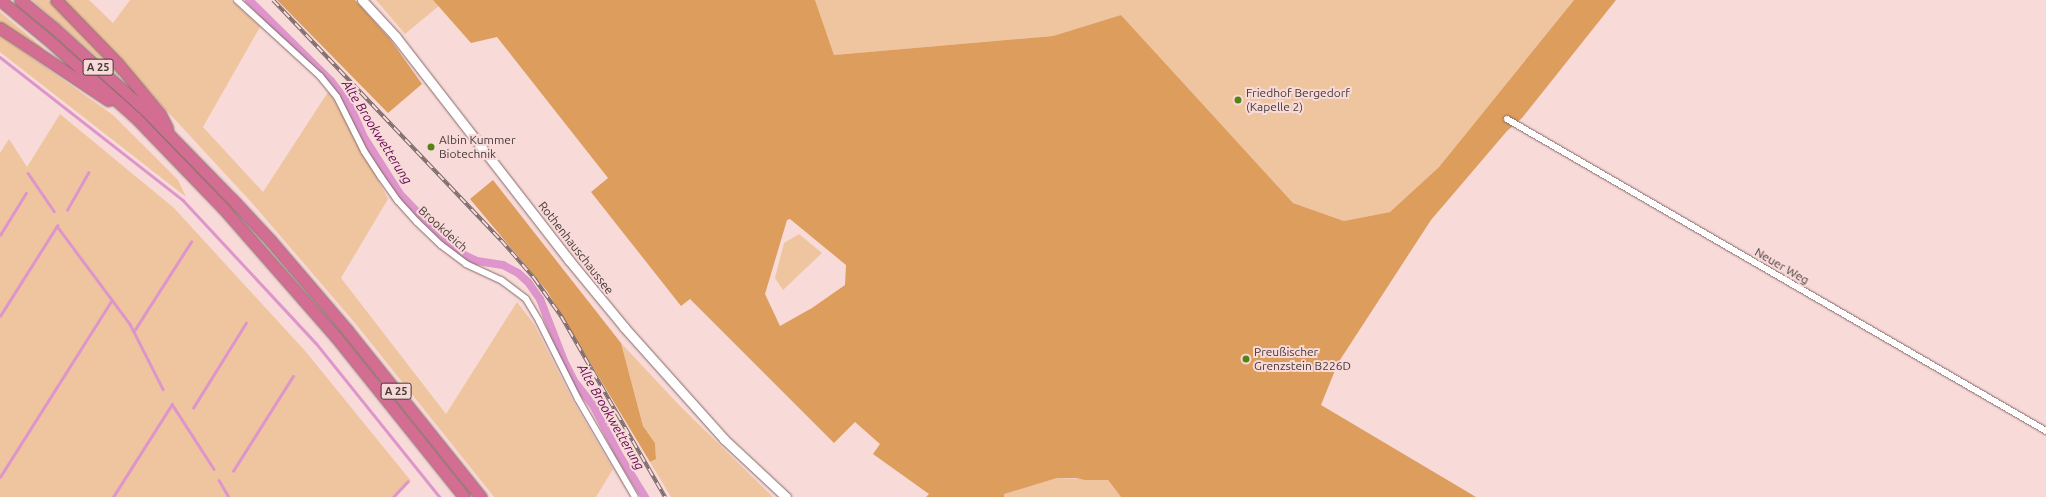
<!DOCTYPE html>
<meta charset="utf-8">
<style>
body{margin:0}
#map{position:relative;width:2046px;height:497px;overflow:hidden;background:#f8dad9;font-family:Ubuntu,sans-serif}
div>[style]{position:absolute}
.green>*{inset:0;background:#efc59f}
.forest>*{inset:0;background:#dd9d5c}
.stream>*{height:2.5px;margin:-1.25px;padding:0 1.25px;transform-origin:1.25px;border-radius:1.25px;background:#de95cb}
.canal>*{height:8px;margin:-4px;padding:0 4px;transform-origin:4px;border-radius:4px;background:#de95cb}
.roads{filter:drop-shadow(0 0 1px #836968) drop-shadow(0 0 1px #836968)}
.minor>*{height:6px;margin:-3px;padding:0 3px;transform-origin:3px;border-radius:3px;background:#fff}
.secondary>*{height:9px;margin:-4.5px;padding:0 4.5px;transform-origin:4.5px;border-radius:4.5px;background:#fff}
.motorway>*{height:11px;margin:-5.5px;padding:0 5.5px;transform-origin:5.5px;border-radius:5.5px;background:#d36d92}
.rail>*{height:4px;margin-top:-2px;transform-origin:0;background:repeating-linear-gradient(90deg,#f8dad9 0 8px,#7b6a69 0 16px);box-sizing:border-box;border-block:1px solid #7b6a69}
.dots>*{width:11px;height:11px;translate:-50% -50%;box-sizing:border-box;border:2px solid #f8dad9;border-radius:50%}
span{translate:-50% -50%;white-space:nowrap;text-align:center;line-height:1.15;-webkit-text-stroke:4px #f8dad9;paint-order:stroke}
.shield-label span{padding:1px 3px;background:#f8dad9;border:1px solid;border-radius:3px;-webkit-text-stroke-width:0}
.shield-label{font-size:11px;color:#453a39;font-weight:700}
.poi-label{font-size:12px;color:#453a39}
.left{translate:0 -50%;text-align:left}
.street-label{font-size:12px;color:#453a39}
.water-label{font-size:13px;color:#610853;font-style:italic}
</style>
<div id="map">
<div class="green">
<i style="clip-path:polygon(32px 0,48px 0,85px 35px,120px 74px,119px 76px)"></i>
<i style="clip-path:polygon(62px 0,89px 0,113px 23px,130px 0,231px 0,260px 27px,203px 127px,263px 192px,328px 92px,343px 112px,388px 199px,341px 278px,446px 414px,517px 302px,534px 324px,573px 401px,613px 469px,596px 497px,494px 497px,355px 323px,252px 203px,96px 34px)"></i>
<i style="clip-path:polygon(376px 0,433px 0,440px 5px,405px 34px)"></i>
<i style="clip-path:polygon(815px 0,1574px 0,1439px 167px,1390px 212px,1344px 221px,1293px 203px,1121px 15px,1053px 36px,834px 55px)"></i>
<i style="clip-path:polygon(0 12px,42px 47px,46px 55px,0 23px)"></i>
<i style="clip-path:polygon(0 35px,113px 115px,178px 180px,186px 197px,0 52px)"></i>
<i style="clip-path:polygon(60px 114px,174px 208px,306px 352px,411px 481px,396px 497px,0 497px,0 153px,9px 139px,27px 167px)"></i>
<i style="clip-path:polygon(799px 234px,822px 253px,783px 290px,775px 278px,784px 243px)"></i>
<i style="clip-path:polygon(621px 343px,679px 405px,773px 497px,671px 497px,650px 462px,656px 459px,655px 443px,643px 426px)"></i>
<i style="clip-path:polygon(1057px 478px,1108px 480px,1121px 497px,1004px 497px,1003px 494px)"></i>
</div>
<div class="forest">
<i style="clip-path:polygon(277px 0,355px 0,390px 39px,422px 84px,388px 113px)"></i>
<i style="clip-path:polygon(evenodd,433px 0,815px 0,834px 55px,1053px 36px,1121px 15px,1293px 203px,1344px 221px,1390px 212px,1439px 167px,1574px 0,1616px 0,1522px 118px,1507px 131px,1431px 220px,1338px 363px,1321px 405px,1476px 497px,1121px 497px,1108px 480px,1085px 480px,1076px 478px,1057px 478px,1004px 494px,1004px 497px,926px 497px,929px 494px,873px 454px,880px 444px,855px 422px,834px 443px,690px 299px,681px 306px,591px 192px,608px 178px,497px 37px,471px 43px,433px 0,790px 219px,846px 265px,845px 285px,812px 308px,780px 326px,765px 294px,787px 220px,790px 219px)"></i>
<i style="clip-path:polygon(493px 180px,621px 343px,643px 426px,655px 443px,656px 459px,650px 462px,547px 291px,470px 199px)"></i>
</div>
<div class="stream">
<i style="left:0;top:57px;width:232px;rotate:38deg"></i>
<i style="left:183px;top:200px;width:195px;rotate:47.1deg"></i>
<i style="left:316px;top:343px;width:198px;rotate:51.2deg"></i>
<i style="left:28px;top:173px;width:46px;rotate:55.6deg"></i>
<i style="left:67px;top:210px;width:43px;rotate:-60.4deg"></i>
<i style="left:0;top:235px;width:49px;rotate:-58.2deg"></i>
<i style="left:0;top:316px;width:107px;rotate:-57.7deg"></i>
<i style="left:57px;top:226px;width:122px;rotate:53.3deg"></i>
<i style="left:130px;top:324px;width:73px;rotate:63.1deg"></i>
<i style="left:134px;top:331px;width:106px;rotate:-57.4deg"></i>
<i style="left:193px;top:408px;width:100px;rotate:-58.1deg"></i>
<i style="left:233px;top:471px;width:112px;rotate:-57.7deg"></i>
<i style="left:0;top:477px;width:209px;rotate:-57.7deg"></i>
<i style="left:219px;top:480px;width:20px;rotate:60deg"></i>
<i style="left:113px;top:497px;width:110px;rotate:-57.6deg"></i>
<i style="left:172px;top:404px;width:77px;rotate:57.1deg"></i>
<i style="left:393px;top:497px;width:21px;rotate:-47deg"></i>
</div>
<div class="canal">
<i style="left:249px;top:0;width:115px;rotate:44.6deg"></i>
<i style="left:331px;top:81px;width:31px;rotate:53deg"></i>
<i style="left:350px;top:106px;width:36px;rotate:66deg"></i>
<i style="left:365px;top:139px;width:65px;rotate:57.5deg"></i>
<i style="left:400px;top:194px;width:65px;rotate:46.2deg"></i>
<i style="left:445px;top:241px;width:24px;rotate:36deg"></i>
<i style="left:464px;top:255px;width:14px;rotate:25deg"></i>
<i style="left:477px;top:261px;width:26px;rotate:9deg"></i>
<i style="left:503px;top:265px;width:17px;rotate:28deg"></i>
<i style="left:518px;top:273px;width:13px;rotate:42deg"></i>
<i style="left:528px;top:282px;width:21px;rotate:55deg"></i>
<i style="left:540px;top:299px;width:66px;rotate:68.8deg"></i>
<i style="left:564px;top:361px;width:22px;rotate:63deg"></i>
<i style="left:574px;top:381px;width:33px;rotate:52deg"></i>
<i style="left:594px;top:407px;width:52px;rotate:62.4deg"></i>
<i style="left:618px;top:453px;width:52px;rotate:58.5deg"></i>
</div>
<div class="roads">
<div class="minor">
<i style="left:237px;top:0;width:113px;rotate:42.5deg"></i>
<i style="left:320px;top:76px;width:27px;rotate:51deg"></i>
<i style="left:337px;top:97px;width:60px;rotate:63.4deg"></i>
<i style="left:364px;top:151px;width:31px;rotate:57deg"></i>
<i style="left:381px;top:177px;width:29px;rotate:55deg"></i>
<i style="left:398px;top:201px;width:28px;rotate:48deg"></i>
<i style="left:417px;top:222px;width:33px;rotate:44deg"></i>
<i style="left:441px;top:245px;width:31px;rotate:37deg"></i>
<i style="left:466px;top:264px;width:38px;rotate:25deg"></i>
<i style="left:501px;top:280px;width:31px;rotate:37deg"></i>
<i style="left:526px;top:299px;width:26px;rotate:59deg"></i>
<i style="left:539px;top:321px;width:87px;rotate:63.4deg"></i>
<i style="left:578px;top:399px;width:113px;rotate:59.8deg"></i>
<i style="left:1507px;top:119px;width:623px;rotate:30.06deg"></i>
</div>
<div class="secondary">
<i style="left:362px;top:0;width:50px;rotate:47.4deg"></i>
<i style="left:396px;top:37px;width:282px;rotate:52.2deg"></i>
<i style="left:569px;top:260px;width:87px;rotate:50.6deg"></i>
<i style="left:624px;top:327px;width:150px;rotate:48.2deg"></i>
<i style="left:724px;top:439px;width:85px;rotate:43.1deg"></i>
</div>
<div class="motorway">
<i style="left:0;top:0;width:60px;rotate:39.6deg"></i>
<i style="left:46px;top:38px;width:120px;rotate:41.6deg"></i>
<i style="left:136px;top:118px;width:125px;rotate:46deg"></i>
<i style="left:223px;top:208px;width:171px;rotate:48.8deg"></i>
<i style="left:336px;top:337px;width:205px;rotate:51.3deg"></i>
<i style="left:20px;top:0;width:44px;rotate:39.5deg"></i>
<i style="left:54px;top:28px;width:122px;rotate:42deg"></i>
<i style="left:145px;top:110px;width:124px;rotate:45.7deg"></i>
<i style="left:232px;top:199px;width:57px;rotate:47.1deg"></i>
<i style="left:271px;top:241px;width:117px;rotate:49.5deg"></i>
<i style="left:347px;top:330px;width:214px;rotate:51.3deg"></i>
<i style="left:56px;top:0;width:89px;rotate:45.9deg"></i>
<i style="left:118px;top:64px;width:65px;rotate:50deg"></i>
<i style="left:160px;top:114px;width:16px;rotate:63deg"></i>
<i style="left:0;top:28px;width:130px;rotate:33.7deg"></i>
</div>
</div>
<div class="rail">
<i style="left:273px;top:0;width:331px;rotate:46.5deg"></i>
<i style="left:501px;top:240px;width:50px;rotate:49deg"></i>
<i style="left:534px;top:278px;width:47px;rotate:54.6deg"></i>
<i style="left:561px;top:316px;width:209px;rotate:60.1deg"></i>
</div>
<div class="dots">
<i style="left:1238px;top:100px;background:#558413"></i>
<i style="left:431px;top:147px;background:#558413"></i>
<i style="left:1246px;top:359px;background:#558413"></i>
</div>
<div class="shield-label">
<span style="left:98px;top:67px">A 25</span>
<span style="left:396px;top:391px">A 25</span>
</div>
<div class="poi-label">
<span class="left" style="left:1246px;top:100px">Friedhof Bergedorf<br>(Kapelle 2)</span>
<span class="left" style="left:439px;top:147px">Albin Kummer<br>Biotechnik</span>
<span class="left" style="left:1254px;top:359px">Preußischer<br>Grenzstein B226D</span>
</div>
<div class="street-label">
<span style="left:443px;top:229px;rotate:42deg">Brookdeich</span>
<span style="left:576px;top:248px;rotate:52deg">Rothenhauschaussee</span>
<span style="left:1782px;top:266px;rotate:30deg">Neuer Weg</span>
</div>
<div class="water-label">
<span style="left:377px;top:132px;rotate:58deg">Alte Brookwetterung</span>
<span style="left:611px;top:417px;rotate:60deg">Alte Brookwetterung</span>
</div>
</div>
